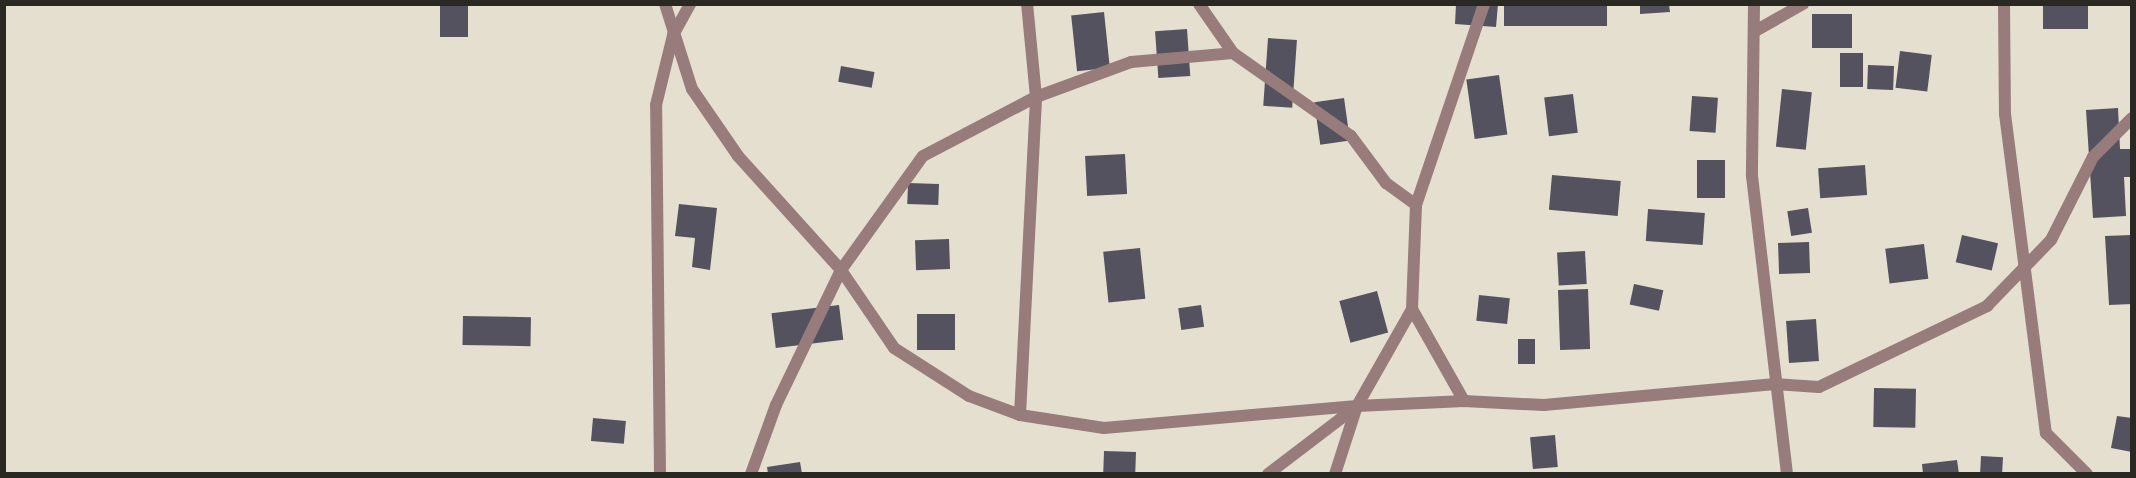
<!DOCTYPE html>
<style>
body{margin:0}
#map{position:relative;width:2136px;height:478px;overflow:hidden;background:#e5dfd0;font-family:Cabin,sans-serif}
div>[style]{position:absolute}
.building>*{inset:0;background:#54525f;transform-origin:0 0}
.minor>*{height:12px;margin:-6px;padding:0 6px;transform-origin:6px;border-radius:6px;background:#977c7b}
span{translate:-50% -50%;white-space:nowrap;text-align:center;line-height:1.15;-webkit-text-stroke:6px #e5dfd0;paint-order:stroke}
.frame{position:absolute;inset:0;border:6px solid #2a2822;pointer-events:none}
</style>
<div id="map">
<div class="building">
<i style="left:440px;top:4px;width:28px;height:33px"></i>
<i style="clip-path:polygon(1456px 4px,1498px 4px,1496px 27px,1455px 24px)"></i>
<i style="left:1504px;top:4px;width:103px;height:22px"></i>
<i style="clip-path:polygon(1640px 4px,1669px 4px,1670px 12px,1640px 14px)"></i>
<i style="left:2043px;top:4px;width:45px;height:25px"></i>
<i style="left:1104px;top:12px;width:56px;height:33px;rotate:84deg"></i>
<i style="left:1812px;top:14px;width:40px;height:34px"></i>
<i style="left:1187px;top:29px;width:47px;height:32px;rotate:86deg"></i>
<i style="left:1268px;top:38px;width:29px;height:68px;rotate:4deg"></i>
<i style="left:1900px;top:51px;width:32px;height:37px;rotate:7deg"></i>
<i style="left:1840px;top:53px;width:23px;height:34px"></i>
<i style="left:1868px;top:65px;width:26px;height:24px;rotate:2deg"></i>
<i style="left:841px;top:66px;width:34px;height:16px;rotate:10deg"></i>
<i style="left:1499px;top:75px;width:60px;height:33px;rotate:82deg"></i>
<i style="left:1782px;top:89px;width:30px;height:58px;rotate:6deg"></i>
<i style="left:1573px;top:94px;width:39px;height:29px;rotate:83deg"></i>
<i style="left:1692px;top:96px;width:26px;height:35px;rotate:4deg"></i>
<i style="left:1344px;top:98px;width:43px;height:30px;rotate:82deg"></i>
<i style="clip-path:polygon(2118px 108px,2120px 149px,2132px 149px,2132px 177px,2124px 177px,2126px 216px,2093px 218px,2086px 110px)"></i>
<i style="left:1125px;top:154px;width:40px;height:40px;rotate:87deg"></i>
<i style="left:1725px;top:160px;width:38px;height:28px;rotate:90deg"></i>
<i style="left:1865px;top:165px;width:30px;height:47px;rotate:86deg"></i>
<i style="left:1552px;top:175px;width:69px;height:35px;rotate:5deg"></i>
<i style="left:908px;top:183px;width:31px;height:21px;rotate:2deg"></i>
<i style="clip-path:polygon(679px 204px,717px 208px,710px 270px,692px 267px,695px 238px,675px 236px)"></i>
<i style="left:1808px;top:208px;width:25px;height:21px;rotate:81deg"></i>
<i style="left:1648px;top:209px;width:57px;height:32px;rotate:4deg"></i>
<i style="left:1962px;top:235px;width:37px;height:28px;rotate:13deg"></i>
<i style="clip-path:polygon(2132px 235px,2132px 304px,2109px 305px,2105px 236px)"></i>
<i style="left:949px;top:239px;width:30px;height:34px;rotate:88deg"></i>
<i style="left:1809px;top:242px;width:31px;height:31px;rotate:88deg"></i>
<i style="left:1924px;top:244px;width:35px;height:39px;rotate:83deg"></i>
<i style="left:1140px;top:248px;width:51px;height:37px;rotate:84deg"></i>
<i style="left:1585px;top:251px;width:33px;height:28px;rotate:87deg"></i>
<i style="left:1634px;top:284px;width:30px;height:21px;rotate:12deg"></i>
<i style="left:1588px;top:289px;width:60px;height:30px;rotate:88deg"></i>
<i style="left:1377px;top:291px;width:43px;height:39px;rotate:75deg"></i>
<i style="left:1479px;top:295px;width:31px;height:26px;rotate:6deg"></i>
<i style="left:839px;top:305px;width:35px;height:68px;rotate:83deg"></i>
<i style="left:1201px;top:305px;width:22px;height:23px;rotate:82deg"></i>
<i style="left:917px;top:314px;width:38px;height:36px"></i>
<i style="left:463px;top:316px;width:68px;height:29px;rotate:1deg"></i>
<i style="left:1816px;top:319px;width:42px;height:30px;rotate:86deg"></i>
<i style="left:1518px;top:339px;width:17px;height:25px"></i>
<i style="left:1874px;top:388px;width:42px;height:39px;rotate:1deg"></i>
<i style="clip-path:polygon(2117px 416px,2132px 418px,2132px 452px,2111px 448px)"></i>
<i style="left:593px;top:418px;width:33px;height:23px;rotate:5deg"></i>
<i style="left:1555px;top:435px;width:32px;height:25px;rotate:85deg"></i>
<i style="left:1104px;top:451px;width:32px;height:21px;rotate:2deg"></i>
<i style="left:1981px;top:456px;width:22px;height:18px;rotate:3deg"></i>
<i style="clip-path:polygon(1957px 460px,1959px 474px,1923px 474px,1922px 464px)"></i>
<i style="clip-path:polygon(800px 462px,802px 474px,768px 474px,767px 467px)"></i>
</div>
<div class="minor">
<i style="left:665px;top:4px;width:89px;rotate:72.4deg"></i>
<i style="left:692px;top:89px;width:81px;rotate:55.5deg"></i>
<i style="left:738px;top:156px;width:154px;rotate:47.9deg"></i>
<i style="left:841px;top:270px;width:94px;rotate:55.8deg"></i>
<i style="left:894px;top:348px;width:89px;rotate:32.6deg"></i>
<i style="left:969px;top:396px;width:54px;rotate:20.4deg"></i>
<i style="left:1020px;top:415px;width:85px;rotate:8.8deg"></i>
<i style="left:1104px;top:428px;width:254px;rotate:-5deg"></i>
<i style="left:1357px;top:406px;width:107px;rotate:-2.7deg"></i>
<i style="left:1464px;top:401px;width:80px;rotate:2.9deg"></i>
<i style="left:1544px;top:405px;width:232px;rotate:-5.2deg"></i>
<i style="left:1775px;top:384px;width:44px;rotate:3.9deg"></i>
<i style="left:1819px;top:387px;width:187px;rotate:-25.7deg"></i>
<i style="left:1987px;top:306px;width:92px;rotate:-45.9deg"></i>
<i style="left:2051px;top:240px;width:93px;rotate:-63.2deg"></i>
<i style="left:2093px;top:157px;width:55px;rotate:-45deg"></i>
<i style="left:1199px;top:4px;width:60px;rotate:55.2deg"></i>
<i style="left:1233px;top:53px;width:144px;rotate:35.1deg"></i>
<i style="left:1351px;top:136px;width:59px;rotate:53.3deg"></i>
<i style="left:1386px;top:183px;width:37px;rotate:36deg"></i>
<i style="left:1754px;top:4px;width:172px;rotate:90.7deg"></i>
<i style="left:1752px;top:176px;width:300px;rotate:83.3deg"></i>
<i style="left:2004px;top:4px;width:110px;rotate:89.5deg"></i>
<i style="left:2005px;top:114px;width:322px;rotate:82.7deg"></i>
<i style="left:2046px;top:433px;width:58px;rotate:45deg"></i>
<i style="left:1757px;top:30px;width:53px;rotate:-29.5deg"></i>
<i style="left:1412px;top:309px;width:106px;rotate:60.5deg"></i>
<i style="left:1020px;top:415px;width:318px;rotate:-87.1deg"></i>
<i style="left:1036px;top:97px;width:93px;rotate:-95.5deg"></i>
<i style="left:660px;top:474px;width:369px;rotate:-90.6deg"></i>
<i style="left:656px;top:105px;width:72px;rotate:-76.3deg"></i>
<i style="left:673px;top:35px;width:35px;rotate:-61deg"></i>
<i style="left:751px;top:474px;width:73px;rotate:-70.1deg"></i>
<i style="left:776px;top:405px;width:150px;rotate:-64.3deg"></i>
<i style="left:841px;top:270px;width:140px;rotate:-54.3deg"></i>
<i style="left:923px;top:156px;width:127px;rotate:-27.6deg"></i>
<i style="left:1036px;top:97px;width:101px;rotate:-20.2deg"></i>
<i style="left:1131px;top:62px;width:102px;rotate:-5deg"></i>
<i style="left:1268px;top:474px;width:111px;rotate:-37.3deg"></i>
<i style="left:1335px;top:474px;width:71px;rotate:-72.1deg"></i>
<i style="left:1357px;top:406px;width:112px;rotate:-60.4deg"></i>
<i style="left:1412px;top:309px;width:104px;rotate:-87.8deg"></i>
<i style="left:1416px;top:205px;width:212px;rotate:-71.3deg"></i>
</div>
<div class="frame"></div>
</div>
